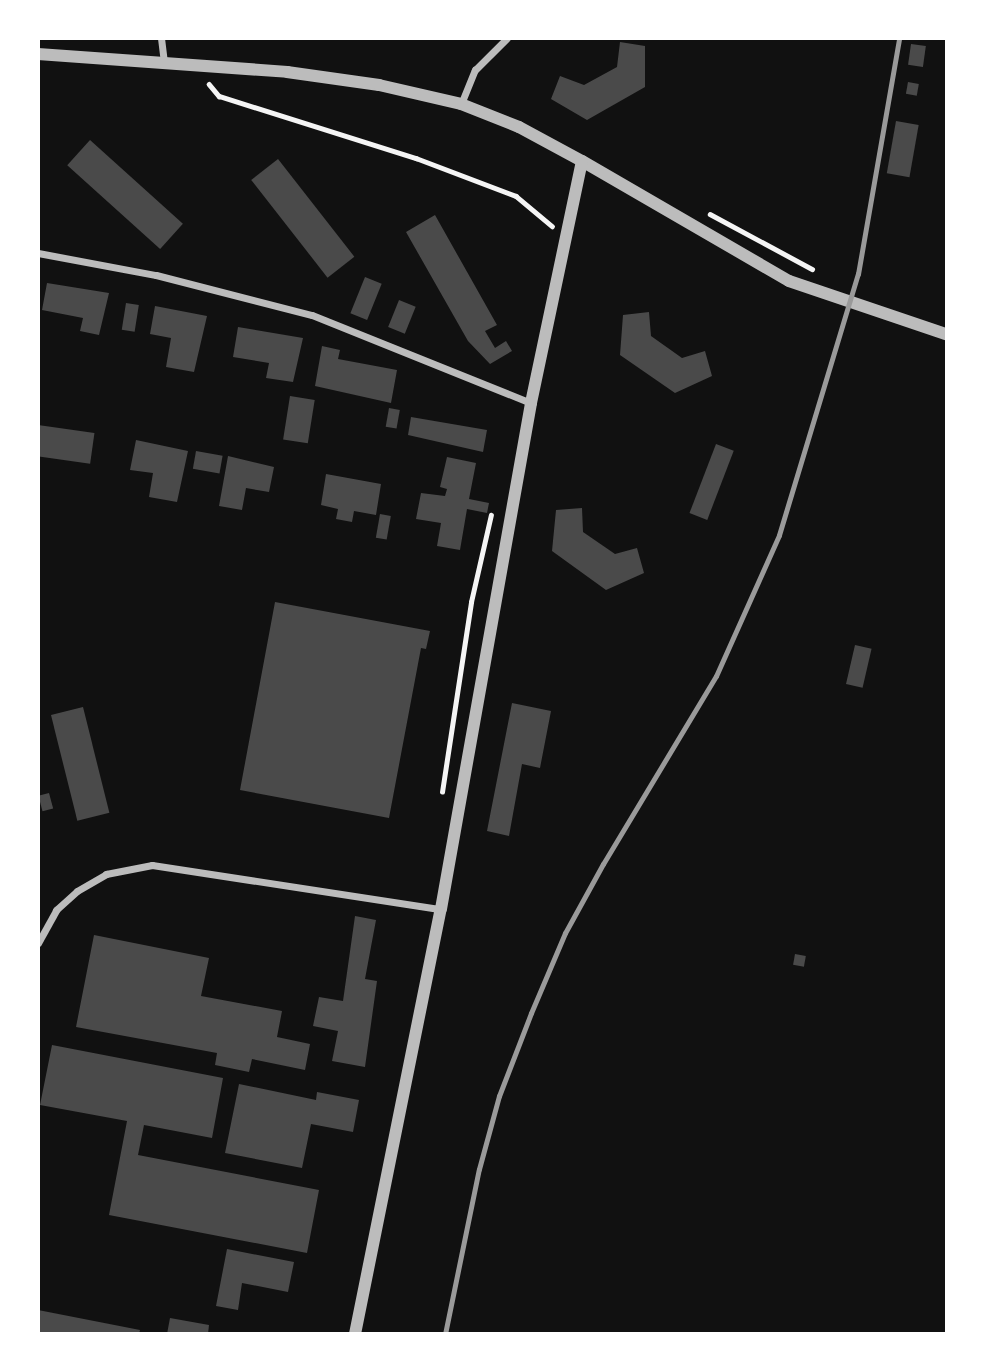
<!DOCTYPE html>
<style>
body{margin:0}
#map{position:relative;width:985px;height:1372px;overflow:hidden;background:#111;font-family:Inter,sans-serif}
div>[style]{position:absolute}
.building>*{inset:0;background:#4a4a4a;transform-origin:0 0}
.path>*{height:4.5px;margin:-2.25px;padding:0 2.25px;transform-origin:2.25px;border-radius:2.25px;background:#f5f5f5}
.minor>*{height:7px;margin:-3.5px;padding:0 3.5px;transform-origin:3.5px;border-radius:3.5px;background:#bcbcbc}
.tertiary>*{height:12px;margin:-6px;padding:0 6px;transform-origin:6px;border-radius:6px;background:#bcbcbc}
.rail>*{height:5px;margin:-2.5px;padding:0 2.5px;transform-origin:2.5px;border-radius:2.5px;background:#9a9a9a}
span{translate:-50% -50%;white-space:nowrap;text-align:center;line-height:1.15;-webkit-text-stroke:5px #fff;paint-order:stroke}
.frame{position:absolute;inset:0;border:40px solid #fff;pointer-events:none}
</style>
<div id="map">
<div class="building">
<i style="clip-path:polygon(620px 42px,645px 46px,645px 87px,587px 120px,551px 99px,560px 76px,584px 85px,617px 67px)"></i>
<i style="left:911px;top:44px;width:15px;height:21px;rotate:8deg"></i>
<i style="left:908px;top:82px;width:11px;height:12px;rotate:10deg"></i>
<i style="left:896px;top:121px;width:23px;height:53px;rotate:10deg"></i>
<i style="left:90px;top:140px;width:125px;height:34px;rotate:42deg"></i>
<i style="left:278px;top:159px;width:124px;height:34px;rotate:52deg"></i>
<i style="clip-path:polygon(435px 215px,497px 325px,485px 331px,495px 348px,506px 341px,512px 351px,490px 364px,468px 341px,406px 232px)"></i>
<i style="left:365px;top:277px;width:18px;height:39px;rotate:22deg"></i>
<i style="clip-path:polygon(47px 283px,109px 293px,99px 335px,80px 331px,83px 318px,42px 310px)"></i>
<i style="left:399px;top:300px;width:18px;height:29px;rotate:22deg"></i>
<i style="left:126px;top:303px;width:13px;height:27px;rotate:9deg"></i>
<i style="clip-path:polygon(155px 306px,207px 316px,194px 372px,166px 367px,171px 338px,150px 334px)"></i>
<i style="clip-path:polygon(649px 312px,651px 336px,682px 358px,705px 351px,712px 376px,675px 393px,620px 355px,623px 315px)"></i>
<i style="clip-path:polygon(238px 327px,303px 338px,293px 382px,266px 378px,269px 363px,233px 357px)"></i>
<i style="clip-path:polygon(322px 346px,340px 350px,338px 359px,397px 370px,391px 403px,315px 386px)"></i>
<i style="left:290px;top:396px;width:25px;height:44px;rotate:9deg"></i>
<i style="left:389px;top:408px;width:11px;height:19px;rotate:10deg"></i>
<i style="clip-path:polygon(411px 417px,487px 430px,483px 452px,408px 435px)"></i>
<i style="left:38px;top:425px;width:57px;height:31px;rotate:8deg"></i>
<i style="clip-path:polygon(136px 440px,188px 451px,177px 502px,149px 497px,153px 473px,130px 470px)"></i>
<i style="left:716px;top:444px;width:19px;height:74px;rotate:21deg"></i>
<i style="left:196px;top:451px;width:27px;height:18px;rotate:10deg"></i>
<i style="clip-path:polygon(228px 456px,274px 467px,269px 492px,246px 488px,242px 510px,219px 506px)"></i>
<i style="clip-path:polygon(447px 457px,476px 463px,469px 499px,489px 503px,487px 513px,467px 509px,460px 550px,437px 546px,441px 523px,416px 519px,421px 493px,445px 496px,447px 489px,440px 487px)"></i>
<i style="clip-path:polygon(326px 474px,381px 484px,376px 515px,354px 511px,352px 522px,336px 519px,338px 509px,321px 505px)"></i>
<i style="clip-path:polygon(582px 508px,583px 532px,615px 554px,637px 548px,644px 573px,606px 590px,552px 551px,556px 510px)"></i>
<i style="left:380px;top:514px;width:11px;height:24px;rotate:10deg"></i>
<i style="clip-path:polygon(275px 602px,430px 631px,426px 649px,421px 648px,389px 818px,240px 790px)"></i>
<i style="left:855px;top:645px;width:17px;height:40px;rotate:13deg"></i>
<i style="clip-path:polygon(512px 703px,551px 711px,540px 768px,522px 764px,509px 836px,487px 831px)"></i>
<i style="left:83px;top:707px;width:109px;height:33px;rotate:76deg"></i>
<i style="left:49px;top:793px;width:16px;height:11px;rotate:75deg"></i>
<i style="clip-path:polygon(355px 916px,376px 920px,365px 979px,377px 981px,365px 1067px,332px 1061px,338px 1031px,313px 1026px,319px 997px,343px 1001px)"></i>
<i style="clip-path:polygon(94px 935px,209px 958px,201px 996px,282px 1011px,277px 1037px,310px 1044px,305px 1070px,252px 1059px,249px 1072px,215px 1065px,217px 1053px,76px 1027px)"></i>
<i style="left:795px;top:954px;width:11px;height:11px;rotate:10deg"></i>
<i style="clip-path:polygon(52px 1045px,223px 1078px,212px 1138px,144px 1125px,138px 1155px,319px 1190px,307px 1253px,109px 1215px,127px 1121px,40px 1105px)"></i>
<i style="clip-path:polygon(239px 1084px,316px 1100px,317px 1092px,359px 1100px,353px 1132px,311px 1124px,302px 1168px,225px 1153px)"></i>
<i style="clip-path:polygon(227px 1249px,294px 1262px,288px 1292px,242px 1283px,238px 1310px,216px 1306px)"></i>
<i style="clip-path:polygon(38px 1310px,140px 1330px,139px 1334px,38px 1334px)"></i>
<i style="clip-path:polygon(170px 1318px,209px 1325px,208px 1334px,167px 1334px)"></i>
</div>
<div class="path">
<i style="left:209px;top:84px;width:16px;rotate:50deg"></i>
<i style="left:219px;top:96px;width:207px;rotate:17.5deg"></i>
<i style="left:416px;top:158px;width:107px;rotate:20.8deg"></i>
<i style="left:516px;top:196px;width:47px;rotate:39.8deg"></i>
<i style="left:710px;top:214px;width:116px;rotate:28.3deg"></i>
<i style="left:442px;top:792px;width:192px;rotate:-81.3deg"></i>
<i style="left:471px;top:602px;width:89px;rotate:-77.1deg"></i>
</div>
<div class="minor">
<i style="left:161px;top:38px;width:23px;rotate:83deg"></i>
<i style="left:461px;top:104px;width:37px;rotate:-68deg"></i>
<i style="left:475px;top:70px;width:45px;rotate:-45deg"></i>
<i style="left:38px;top:253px;width:120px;rotate:10.6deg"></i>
<i style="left:156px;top:275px;width:161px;rotate:14.4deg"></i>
<i style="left:312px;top:315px;width:236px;rotate:21.9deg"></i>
<i style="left:38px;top:943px;width:38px;rotate:-61deg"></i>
<i style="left:56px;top:910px;width:28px;rotate:-42deg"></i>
<i style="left:77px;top:891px;width:34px;rotate:-30deg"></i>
<i style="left:106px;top:874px;width:47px;rotate:-11.1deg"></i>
<i style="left:152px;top:865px;width:292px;rotate:8.7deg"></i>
</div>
<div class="tertiary">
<i style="left:38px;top:54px;width:250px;rotate:4.1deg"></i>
<i style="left:287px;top:72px;width:93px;rotate:8deg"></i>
<i style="left:379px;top:85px;width:84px;rotate:13deg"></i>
<i style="left:461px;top:104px;width:62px;rotate:21.6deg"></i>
<i style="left:519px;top:127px;width:72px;rotate:28.4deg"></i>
<i style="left:582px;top:161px;width:239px;rotate:30.1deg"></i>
<i style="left:789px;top:281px;width:166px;rotate:18.7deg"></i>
<i style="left:355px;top:1334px;width:434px;rotate:-78.6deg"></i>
<i style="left:441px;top:909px;width:514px;rotate:-79.91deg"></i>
<i style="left:531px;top:403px;width:247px;rotate:-78.1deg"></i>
</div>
<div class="rail">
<i style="left:445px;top:1334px;width:168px;rotate:-78.4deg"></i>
<i style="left:479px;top:1169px;width:76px;rotate:-74.7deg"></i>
<i style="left:499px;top:1096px;width:89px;rotate:-68.9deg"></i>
<i style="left:531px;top:1013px;width:87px;rotate:-67deg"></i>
<i style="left:565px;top:933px;width:79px;rotate:-61.2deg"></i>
<i style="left:603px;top:864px;width:219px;rotate:-59deg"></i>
<i style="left:716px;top:676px;width:154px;rotate:-65.9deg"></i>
<i style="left:779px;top:535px;width:273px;rotate:-73.2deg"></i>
<i style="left:858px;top:274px;width:240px;rotate:-80.1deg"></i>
</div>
<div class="frame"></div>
</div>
